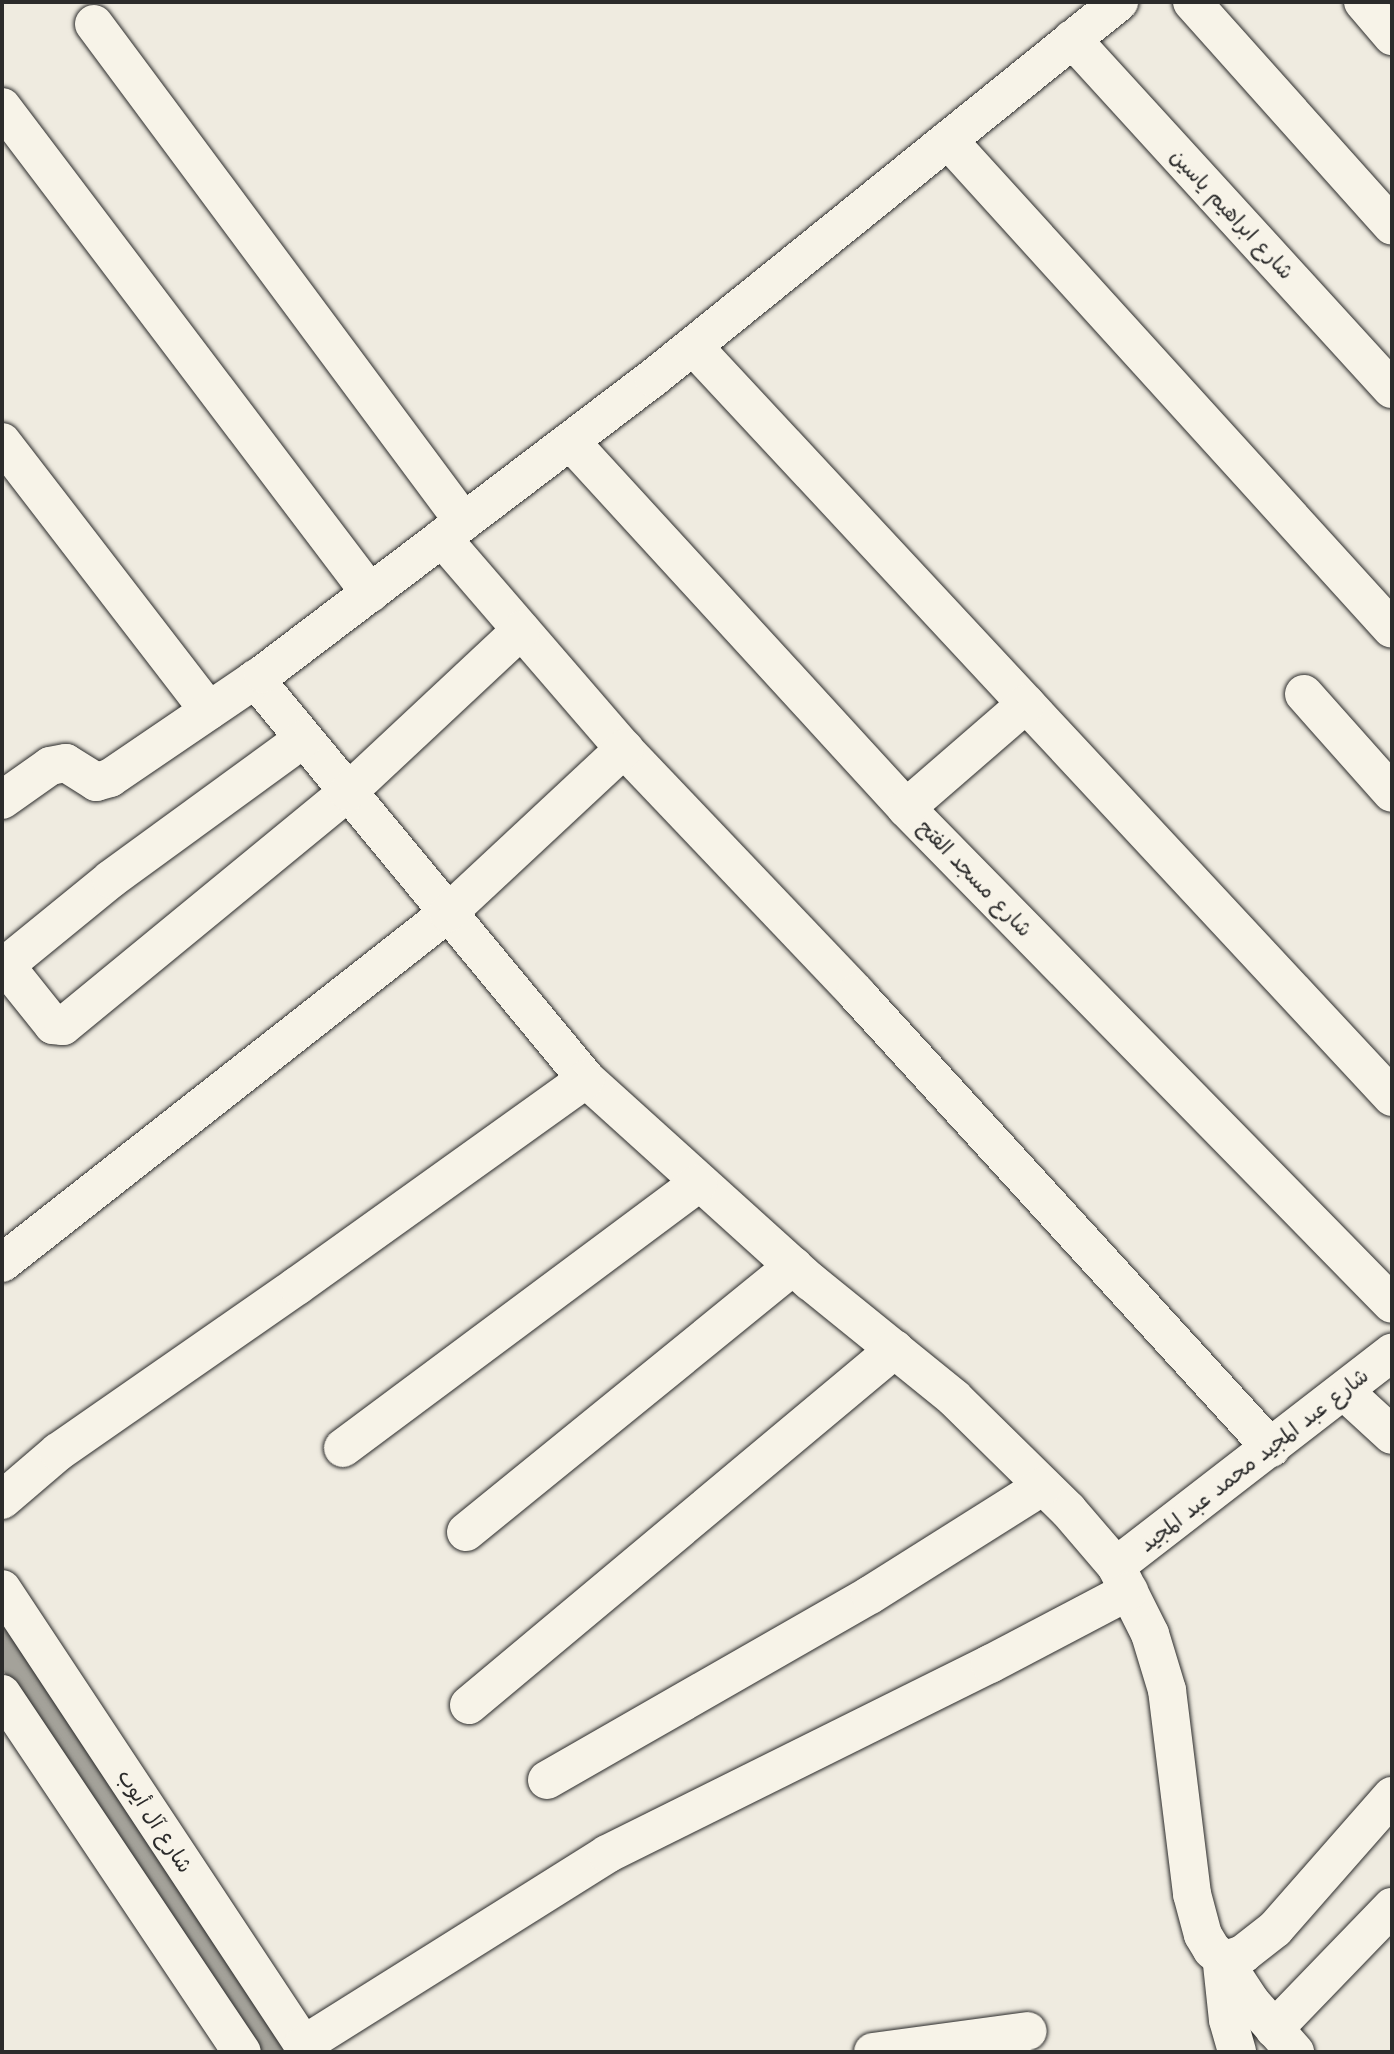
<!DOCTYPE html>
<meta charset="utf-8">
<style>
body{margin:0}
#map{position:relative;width:1394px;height:2054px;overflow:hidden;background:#efebe0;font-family:"Shantell Sans","Playpen Sans Arabic",sans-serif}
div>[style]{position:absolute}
.canal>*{height:38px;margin:-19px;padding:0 19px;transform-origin:19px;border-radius:19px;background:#a4a29a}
.roads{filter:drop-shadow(0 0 2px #2b2b2b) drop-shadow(0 0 2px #2b2b2b)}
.street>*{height:38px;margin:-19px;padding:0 19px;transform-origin:19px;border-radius:19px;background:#f7f3e8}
span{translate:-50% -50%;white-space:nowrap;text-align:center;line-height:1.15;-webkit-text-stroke:6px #f7f3e8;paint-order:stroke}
.street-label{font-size:21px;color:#2b2b2b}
.frame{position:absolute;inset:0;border:4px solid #2b2b2b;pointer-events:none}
</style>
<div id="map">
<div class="canal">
<i style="left:2px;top:1636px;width:132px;rotate:54.9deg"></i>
<i style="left:78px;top:1744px;width:366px;rotate:57.4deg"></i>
</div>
<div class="roads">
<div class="street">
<i style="left:1192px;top:2px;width:300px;rotate:48.2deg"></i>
<i style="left:1363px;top:2px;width:45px;rotate:49.5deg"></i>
<i style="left:94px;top:24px;width:620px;rotate:53.39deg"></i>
<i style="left:1072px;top:39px;width:474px;rotate:47.6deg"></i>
<i style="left:2px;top:107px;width:610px;rotate:52.87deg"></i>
<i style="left:948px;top:140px;width:660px;rotate:47.76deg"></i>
<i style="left:693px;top:346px;width:1026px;rotate:47.05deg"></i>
<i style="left:570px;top:441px;width:498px;rotate:47.5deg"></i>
<i style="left:906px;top:808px;width:694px;rotate:45.58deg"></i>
<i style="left:2px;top:442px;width:339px;rotate:52.4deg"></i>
<i style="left:442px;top:538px;width:279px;rotate:49.2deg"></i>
<i style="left:624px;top:749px;width:337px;rotate:46.4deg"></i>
<i style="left:856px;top:993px;width:616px;rotate:47.63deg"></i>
<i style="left:255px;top:679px;width:519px;rotate:50.39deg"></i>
<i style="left:586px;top:1079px;width:303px;rotate:42.1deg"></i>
<i style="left:811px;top:1282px;width:184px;rotate:39deg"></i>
<i style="left:954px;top:1398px;width:160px;rotate:44.5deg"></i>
<i style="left:1068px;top:1510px;width:74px;rotate:49.4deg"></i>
<i style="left:1116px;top:1566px;width:76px;rotate:63.4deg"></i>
<i style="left:1150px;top:1634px;width:59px;rotate:73.1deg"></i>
<i style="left:1167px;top:1690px;width:206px;rotate:83deg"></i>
<i style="left:1192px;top:1894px;width:42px;rotate:75deg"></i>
<i style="left:1203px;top:1935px;width:17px;rotate:59deg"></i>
<i style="left:1212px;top:1950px;width:13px;rotate:39deg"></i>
<i style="left:1222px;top:1958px;width:9px"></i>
<i style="left:1231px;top:1958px;width:13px;rotate:-18deg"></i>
<i style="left:1243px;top:1954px;width:41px;rotate:-38deg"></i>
<i style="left:1275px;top:1929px;width:177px;rotate:-48.7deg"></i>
<i style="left:1304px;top:694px;width:132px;rotate:48.4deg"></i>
<i style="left:2px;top:800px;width:59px;rotate:-35.3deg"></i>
<i style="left:50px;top:766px;width:16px;rotate:-11deg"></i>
<i style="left:66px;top:763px;width:36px;rotate:32deg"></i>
<i style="left:96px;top:782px;width:15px;rotate:-16deg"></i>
<i style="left:110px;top:778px;width:185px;rotate:-34.2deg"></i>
<i style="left:263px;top:674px;width:490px;rotate:-37.2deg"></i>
<i style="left:653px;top:378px;width:599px;rotate:-38.9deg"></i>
<i style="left:906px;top:808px;width:159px;rotate:-40.9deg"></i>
<i style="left:5px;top:965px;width:77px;rotate:51.3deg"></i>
<i style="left:53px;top:1025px;width:10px;rotate:6deg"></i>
<i style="left:63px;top:1026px;width:369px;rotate:-39.4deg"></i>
<i style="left:348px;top:792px;width:237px;rotate:-43.1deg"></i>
<i style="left:2px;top:968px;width:141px;rotate:-39.2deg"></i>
<i style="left:111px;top:879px;width:238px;rotate:-36.1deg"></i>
<i style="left:2px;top:1263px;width:567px;rotate:-38.12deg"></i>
<i style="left:448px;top:913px;width:241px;rotate:-43deg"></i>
<i style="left:1344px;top:1391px;width:65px;rotate:42.5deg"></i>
<i style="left:343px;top:1448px;width:443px;rotate:-36.7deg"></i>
<i style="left:2px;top:1500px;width:74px;rotate:-40.6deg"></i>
<i style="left:58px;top:1452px;width:291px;rotate:-34.8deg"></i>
<i style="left:297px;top:1286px;width:355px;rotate:-35.6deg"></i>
<i style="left:466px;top:1532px;width:422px;rotate:-39.1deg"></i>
<i style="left:1116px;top:1566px;width:349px;rotate:-37.7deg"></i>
<i style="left:2px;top:1589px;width:555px;rotate:56.54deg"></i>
<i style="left:2px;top:1694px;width:431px;rotate:56.2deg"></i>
<i style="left:469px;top:1705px;width:555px;rotate:-39.88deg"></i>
<i style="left:547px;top:1780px;width:372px;rotate:-29.8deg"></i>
<i style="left:870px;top:1595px;width:204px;rotate:-32.2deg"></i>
<i style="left:1222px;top:1958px;width:53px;rotate:56.6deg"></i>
<i style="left:1251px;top:2002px;width:67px;rotate:48.7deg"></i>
<i style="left:1222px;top:1964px;width:56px;rotate:83.9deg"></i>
<i style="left:1228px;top:2020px;width:33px;rotate:74deg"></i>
<i style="left:1274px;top:2029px;width:170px;rotate:-46deg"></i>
<i style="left:303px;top:2045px;width:359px;rotate:-32.1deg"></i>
<i style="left:607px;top:1854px;width:428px;rotate:-26.4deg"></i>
<i style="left:990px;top:1664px;width:157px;rotate:-27.7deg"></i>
<i style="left:873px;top:2052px;width:156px;rotate:-7.7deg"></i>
</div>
</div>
<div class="street-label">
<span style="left:1232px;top:214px;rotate:47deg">شارع ابراهيم ياسين</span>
<span style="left:975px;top:878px;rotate:46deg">شارع مسجد الفتح</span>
<span style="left:1254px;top:1460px;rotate:-38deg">شارع عبد المجيد محمد عبد المجيد</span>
<span style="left:155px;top:1821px;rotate:57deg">شارع آل أيوب</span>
</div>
<div class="frame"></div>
</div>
